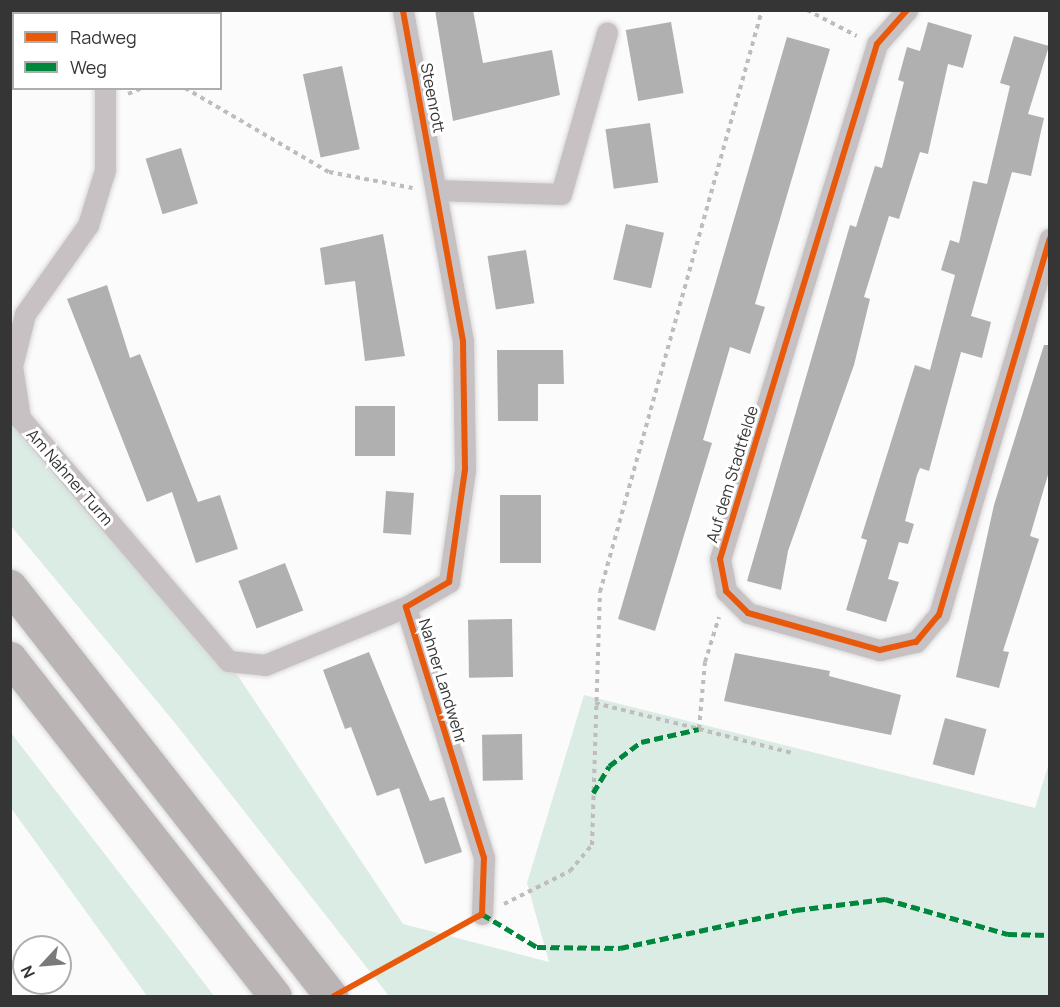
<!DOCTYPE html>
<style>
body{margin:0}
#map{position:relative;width:1060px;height:1007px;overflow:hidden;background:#fbfbfc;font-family:Manrope,sans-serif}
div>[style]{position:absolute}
.green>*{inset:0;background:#daece3}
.building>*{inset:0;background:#b1b0b1;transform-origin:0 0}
.path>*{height:4px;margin-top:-2px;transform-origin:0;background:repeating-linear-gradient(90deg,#bfbcbc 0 4.5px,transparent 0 9px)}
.roads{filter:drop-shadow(0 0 2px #d7d7d8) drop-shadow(0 0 2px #d7d7d8)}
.street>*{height:21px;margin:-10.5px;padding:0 10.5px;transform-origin:10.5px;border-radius:10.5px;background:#c7c1c3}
.highway>*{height:33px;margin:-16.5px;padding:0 16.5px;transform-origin:16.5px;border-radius:16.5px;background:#bab4b5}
.quiet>*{height:4.5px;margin-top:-2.25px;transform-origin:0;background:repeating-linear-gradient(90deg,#00873e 0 9px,transparent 0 13.5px)}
.cycleway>*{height:6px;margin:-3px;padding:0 3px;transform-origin:3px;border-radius:3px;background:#e8590c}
span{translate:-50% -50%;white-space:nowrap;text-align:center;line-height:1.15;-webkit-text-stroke:6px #fff;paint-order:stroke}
.street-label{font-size:16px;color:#353536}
.frame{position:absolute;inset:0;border:12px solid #353536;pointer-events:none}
.legend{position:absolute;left:12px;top:12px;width:210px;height:78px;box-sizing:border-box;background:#fff;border:2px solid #aeaeaf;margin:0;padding:8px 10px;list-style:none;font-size:18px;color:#353536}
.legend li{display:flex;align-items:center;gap:12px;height:30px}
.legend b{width:30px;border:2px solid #aeaeaf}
.north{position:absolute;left:12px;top:935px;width:60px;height:60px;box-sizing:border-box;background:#fff;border:2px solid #aeaeaf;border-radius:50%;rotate:244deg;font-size:16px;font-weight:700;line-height:24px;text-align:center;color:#353536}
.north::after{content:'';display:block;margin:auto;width:21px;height:27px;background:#7a7a7b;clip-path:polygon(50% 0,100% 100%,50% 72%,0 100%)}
</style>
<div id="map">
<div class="green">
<i style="clip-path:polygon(10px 406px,228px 661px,403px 924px,549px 962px,527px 883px,584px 695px,1035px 808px,1049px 763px,1049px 996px,389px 996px,175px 723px,11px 526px)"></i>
<i style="clip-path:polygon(11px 733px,169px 937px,214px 996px,147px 996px,11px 808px)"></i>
</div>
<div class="building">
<i style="clip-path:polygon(435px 10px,473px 10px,483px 63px,552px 50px,560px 95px,453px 121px)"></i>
<i style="left:671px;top:22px;width:72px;height:46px;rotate:80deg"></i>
<i style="clip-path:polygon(928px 22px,972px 35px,963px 68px,948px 64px,928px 154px,920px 152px,899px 219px,889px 216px,864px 297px,870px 299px,854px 365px,788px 551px,781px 590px,747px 581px,850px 225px,856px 227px,875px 166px,882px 168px,904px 82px,898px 80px,907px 47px,920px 51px)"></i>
<i style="clip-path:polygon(1014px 36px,1049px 46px,1028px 114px,1044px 118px,1031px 176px,1012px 172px,971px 316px,991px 322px,982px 358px,961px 352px,929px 471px,920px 468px,917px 475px,905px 521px,914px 524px,908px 544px,899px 542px,888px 579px,899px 582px,886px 622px,846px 610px,867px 540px,861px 538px,915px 365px,930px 370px,955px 275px,941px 270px,950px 240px,959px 243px,973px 181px,987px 184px,1010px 86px,1000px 83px)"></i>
<i style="clip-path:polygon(787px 37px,830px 49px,755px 304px,765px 307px,750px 354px,730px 347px,703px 440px,712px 443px,655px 631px,618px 619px)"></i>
<i style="left:342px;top:66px;width:85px;height:40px;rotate:78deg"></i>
<i style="left:650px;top:123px;width:60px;height:45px;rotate:82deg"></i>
<i style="left:181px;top:148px;width:58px;height:37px;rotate:73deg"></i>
<i style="left:626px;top:224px;width:39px;height:57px;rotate:13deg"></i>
<i style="clip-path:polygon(383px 234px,405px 356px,365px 361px,355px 281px,325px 285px,320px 248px)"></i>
<i style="left:526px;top:250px;width:54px;height:39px;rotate:81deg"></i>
<i style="clip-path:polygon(107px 285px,130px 358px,140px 354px,198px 502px,220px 495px,238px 549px,196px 563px,172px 492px,147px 502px,67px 299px)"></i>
<i style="clip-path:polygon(1044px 345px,1050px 345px,1050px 468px,1030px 536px,1039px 539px,1003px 651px,1009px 652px,999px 688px,956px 677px,994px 505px)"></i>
<i style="clip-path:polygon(497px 350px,563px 350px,564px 384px,538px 384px,538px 421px,498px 421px)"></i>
<i style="left:355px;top:406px;width:40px;height:50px"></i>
<i style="left:386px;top:491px;width:28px;height:42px;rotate:4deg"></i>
<i style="left:500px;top:495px;width:41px;height:68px"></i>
<i style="left:285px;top:563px;width:51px;height:50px;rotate:69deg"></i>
<i style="left:512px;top:619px;width:58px;height:44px;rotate:89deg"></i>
<i style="clip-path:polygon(369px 652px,430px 801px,444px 797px,462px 852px,425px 864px,399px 788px,377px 796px,351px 727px,345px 729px,323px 670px)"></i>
<i style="clip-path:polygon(735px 653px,830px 671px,829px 676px,901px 695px,891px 735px,724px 701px)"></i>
<i style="left:945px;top:718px;width:43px;height:48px;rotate:15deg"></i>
<i style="left:522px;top:734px;width:46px;height:40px;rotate:89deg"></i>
</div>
<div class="path">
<i style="left:807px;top:10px;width:56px;rotate:27.5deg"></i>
<i style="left:185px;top:88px;width:167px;rotate:30.3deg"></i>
<i style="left:329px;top:172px;width:85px;rotate:10.9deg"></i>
<i style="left:128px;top:94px;width:15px;rotate:-23deg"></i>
<i style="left:595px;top:703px;width:107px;rotate:14deg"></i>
<i style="left:699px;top:729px;width:67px;rotate:-84.9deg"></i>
<i style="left:705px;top:662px;width:47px;rotate:-72.7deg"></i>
<i style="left:699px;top:729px;width:96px;rotate:14.5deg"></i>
<i style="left:504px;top:904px;width:74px;rotate:-26.6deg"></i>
<i style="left:570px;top:871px;width:34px;rotate:-50deg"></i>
<i style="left:592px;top:845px;width:253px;rotate:-88.2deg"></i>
<i style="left:600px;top:592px;width:604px;rotate:-74.45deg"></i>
</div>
<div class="roads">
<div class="street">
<i style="left:13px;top:10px;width:6px;rotate:39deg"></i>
<i style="left:907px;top:10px;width:45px;rotate:131.4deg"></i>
<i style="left:877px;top:44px;width:538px;rotate:106.95deg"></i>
<i style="left:720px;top:559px;width:33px;rotate:79deg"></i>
<i style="left:726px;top:591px;width:31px;rotate:45deg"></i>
<i style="left:748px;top:613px;width:137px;rotate:15.7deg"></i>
<i style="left:880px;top:650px;width:37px;rotate:-13deg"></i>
<i style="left:916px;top:642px;width:35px;rotate:-50deg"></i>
<i style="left:939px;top:615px;width:392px;rotate:-73.6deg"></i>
<i style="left:105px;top:88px;width:82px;rotate:90deg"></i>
<i style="left:105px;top:170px;width:58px;rotate:107.2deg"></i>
<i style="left:88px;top:225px;width:109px;rotate:125.3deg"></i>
<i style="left:25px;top:314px;width:54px;rotate:104deg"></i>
<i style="left:12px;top:366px;width:53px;rotate:81.3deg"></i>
<i style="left:20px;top:418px;width:320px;rotate:49.4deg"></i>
<i style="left:228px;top:661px;width:37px;rotate:6deg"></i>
<i style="left:265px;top:665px;width:152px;rotate:-22.4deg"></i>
<i style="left:406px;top:607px;width:50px;rotate:-30.2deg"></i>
<i style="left:449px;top:582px;width:114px;rotate:-81.9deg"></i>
<i style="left:465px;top:469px;width:128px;rotate:-90.9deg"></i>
<i style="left:463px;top:341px;width:336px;rotate:-100.3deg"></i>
<i style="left:437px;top:190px;width:124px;rotate:1.8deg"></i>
<i style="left:561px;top:194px;width:168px;rotate:-74.1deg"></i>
<i style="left:406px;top:607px;width:263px;rotate:72.7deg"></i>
<i style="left:484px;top:858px;width:56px;rotate:92deg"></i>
</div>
<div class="highway">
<i style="left:10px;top:586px;width:521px;rotate:51.94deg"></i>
<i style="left:10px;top:658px;width:429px;rotate:51.9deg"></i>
</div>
</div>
<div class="quiet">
<i style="left:593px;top:793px;width:31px;rotate:-59deg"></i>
<i style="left:609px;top:766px;width:40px;rotate:-37deg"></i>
<i style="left:641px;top:742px;width:59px;rotate:-12.6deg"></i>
<i style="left:477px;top:917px;width:6px;rotate:-31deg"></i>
<i style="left:482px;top:914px;width:64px;rotate:31deg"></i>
<i style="left:537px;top:947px;width:83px;rotate:0.7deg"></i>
<i style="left:620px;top:948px;width:180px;rotate:-12.2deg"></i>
<i style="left:796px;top:910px;width:90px;rotate:-7deg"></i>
<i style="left:885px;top:899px;width:128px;rotate:15.9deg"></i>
<i style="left:1008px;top:934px;width:42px;rotate:1.4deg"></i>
</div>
<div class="cycleway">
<i style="left:907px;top:10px;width:45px;rotate:131.4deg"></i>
<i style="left:877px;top:44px;width:538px;rotate:106.95deg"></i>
<i style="left:720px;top:559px;width:33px;rotate:79deg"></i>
<i style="left:726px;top:591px;width:31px;rotate:45deg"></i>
<i style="left:748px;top:613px;width:137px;rotate:15.7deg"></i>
<i style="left:880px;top:650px;width:37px;rotate:-13deg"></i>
<i style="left:916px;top:642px;width:35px;rotate:-50deg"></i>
<i style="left:939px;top:615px;width:392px;rotate:-73.6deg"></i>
<i style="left:334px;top:996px;width:169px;rotate:-29deg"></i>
<i style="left:482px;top:914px;width:56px;rotate:-88deg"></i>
<i style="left:484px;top:858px;width:263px;rotate:-107.3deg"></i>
<i style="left:406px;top:607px;width:50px;rotate:-30.2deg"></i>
<i style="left:449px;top:582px;width:114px;rotate:-81.9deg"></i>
<i style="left:465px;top:469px;width:128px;rotate:-90.9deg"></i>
<i style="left:463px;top:341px;width:336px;rotate:-100.3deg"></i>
</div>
<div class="street-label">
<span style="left:433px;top:98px;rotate:79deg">Steenrott</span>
<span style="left:732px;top:474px;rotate:-73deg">Auf dem Stadtfelde</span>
<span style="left:70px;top:477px;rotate:49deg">Am Nahner Turm</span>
<span style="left:443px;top:681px;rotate:73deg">Nahner Landwehr</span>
</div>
<div class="frame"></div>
<ul class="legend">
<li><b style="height:8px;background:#e8590c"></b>Radweg</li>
<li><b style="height:8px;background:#00873e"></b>Weg</li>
</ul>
<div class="north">N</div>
</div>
